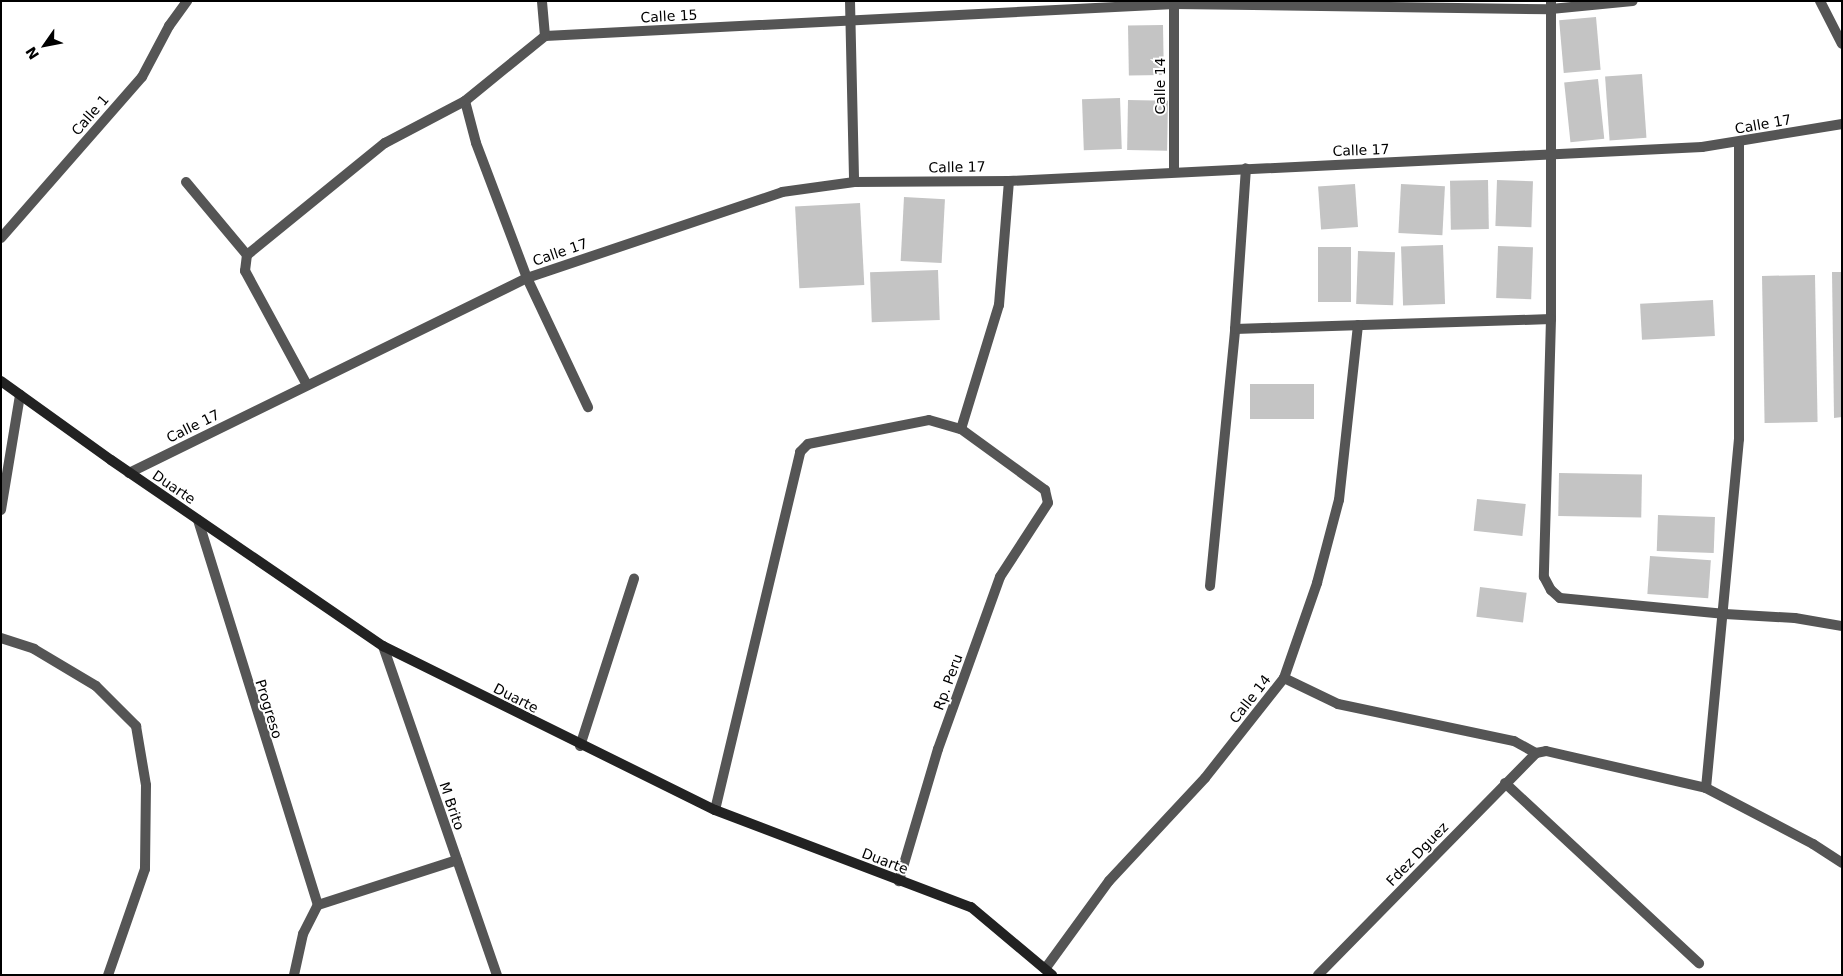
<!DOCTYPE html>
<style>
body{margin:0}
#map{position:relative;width:1843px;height:976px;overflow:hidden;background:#fff;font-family:"DejaVu Sans",sans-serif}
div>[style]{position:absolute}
.building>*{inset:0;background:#c4c4c4;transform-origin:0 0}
.street>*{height:10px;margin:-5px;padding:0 5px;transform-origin:5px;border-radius:5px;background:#555}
.secondary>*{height:10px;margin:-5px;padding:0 5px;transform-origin:5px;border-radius:5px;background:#222}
span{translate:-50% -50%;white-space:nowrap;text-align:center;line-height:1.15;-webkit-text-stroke:4px #fff;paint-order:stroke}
.street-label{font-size:14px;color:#000}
.frame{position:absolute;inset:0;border:2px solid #000;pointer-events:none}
.north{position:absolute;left:20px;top:20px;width:50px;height:50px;-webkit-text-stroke:4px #fff;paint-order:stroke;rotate:237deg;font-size:14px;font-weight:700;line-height:20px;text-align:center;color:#000}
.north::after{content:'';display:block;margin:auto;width:18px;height:22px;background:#000;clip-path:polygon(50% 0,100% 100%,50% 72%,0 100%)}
</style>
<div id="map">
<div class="building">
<i style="left:1596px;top:17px;width:53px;height:37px;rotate:85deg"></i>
<i style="left:1163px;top:25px;width:50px;height:35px;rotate:89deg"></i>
<i style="left:1642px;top:74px;width:64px;height:37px;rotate:86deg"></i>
<i style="left:1598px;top:79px;width:60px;height:34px;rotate:84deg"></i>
<i style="left:1120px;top:98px;width:51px;height:38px;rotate:88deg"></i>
<i style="left:1128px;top:100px;width:40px;height:50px;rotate:1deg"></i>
<i style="left:1488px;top:180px;width:49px;height:38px;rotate:89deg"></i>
<i style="left:1497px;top:180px;width:36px;height:46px;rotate:2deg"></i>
<i style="left:1355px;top:184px;width:43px;height:37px;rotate:86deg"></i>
<i style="left:1401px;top:184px;width:44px;height:49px;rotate:3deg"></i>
<i style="left:904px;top:197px;width:41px;height:64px;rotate:3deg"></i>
<i style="left:860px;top:203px;width:82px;height:65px;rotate:87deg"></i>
<i style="left:1443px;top:245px;width:59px;height:42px;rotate:88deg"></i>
<i style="left:1498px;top:246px;width:35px;height:52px;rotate:2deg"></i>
<i style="left:1318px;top:247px;width:33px;height:55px"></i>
<i style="left:1358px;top:251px;width:37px;height:53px;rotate:2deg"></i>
<i style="left:938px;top:270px;width:50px;height:68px;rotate:88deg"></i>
<i style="clip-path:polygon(1832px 272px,1842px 272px,1842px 417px,1834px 418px)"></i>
<i style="left:1815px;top:275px;width:147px;height:53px;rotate:89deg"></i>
<i style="left:1713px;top:300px;width:36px;height:73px;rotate:87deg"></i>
<i style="left:1250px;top:384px;width:64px;height:35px"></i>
<i style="left:1559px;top:473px;width:83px;height:43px;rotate:1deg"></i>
<i style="left:1477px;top:499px;width:49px;height:32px;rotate:6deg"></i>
<i style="left:1658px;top:515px;width:57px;height:36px;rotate:2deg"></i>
<i style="left:1650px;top:556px;width:61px;height:38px;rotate:4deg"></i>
<i style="left:1480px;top:587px;width:47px;height:30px;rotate:7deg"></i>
</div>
<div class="street">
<i style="left:850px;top:1px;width:181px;rotate:88.7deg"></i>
<i style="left:1174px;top:1px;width:170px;rotate:90deg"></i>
<i style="left:1551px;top:1px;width:318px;rotate:90deg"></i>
<i style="left:1551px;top:319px;width:258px;rotate:91.6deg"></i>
<i style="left:1544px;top:577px;width:15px;rotate:62deg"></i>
<i style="left:1551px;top:590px;width:12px;rotate:42deg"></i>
<i style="left:1560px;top:598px;width:166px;rotate:5.5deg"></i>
<i style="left:1725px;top:614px;width:70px;rotate:3.3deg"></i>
<i style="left:1795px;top:618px;width:48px;rotate:9.7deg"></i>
<i style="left:1820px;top:1px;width:48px;rotate:62.9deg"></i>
<i style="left:545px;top:36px;width:630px;rotate:-2.91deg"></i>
<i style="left:1174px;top:4px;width:377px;rotate:0.8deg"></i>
<i style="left:1551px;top:9px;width:82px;rotate:-5.6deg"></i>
<i style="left:465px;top:101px;width:43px;rotate:75.3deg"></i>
<i style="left:476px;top:143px;width:144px;rotate:69.3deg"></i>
<i style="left:527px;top:278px;width:143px;rotate:64.7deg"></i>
<i style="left:186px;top:182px;width:95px;rotate:50.1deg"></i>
<i style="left:1px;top:238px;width:214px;rotate:-48.8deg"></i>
<i style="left:142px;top:77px;width:58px;rotate:-62.1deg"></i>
<i style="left:169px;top:26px;width:31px;rotate:-54deg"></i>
<i style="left:1235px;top:329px;width:316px;rotate:-1.8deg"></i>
<i style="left:307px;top:385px;width:130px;rotate:-118.5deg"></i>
<i style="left:245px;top:271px;width:16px;rotate:-83deg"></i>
<i style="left:247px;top:255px;width:178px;rotate:-39.1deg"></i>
<i style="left:385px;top:143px;width:90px;rotate:-27.7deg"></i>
<i style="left:465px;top:101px;width:103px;rotate:-39.1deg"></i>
<i style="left:545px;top:36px;width:35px;rotate:-95deg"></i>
<i style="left:961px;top:429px;width:130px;rotate:-73deg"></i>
<i style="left:999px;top:305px;width:124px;rotate:-85.4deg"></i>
<i style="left:129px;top:473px;width:443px;rotate:-26.1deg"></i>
<i style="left:527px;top:278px;width:269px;rotate:-18.6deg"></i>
<i style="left:782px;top:192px;width:73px;rotate:-7.9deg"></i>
<i style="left:854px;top:182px;width:155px;rotate:-0.4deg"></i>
<i style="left:1009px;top:181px;width:694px;rotate:-2.81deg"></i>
<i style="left:1702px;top:147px;width:142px;rotate:-9.3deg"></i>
<i style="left:1px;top:510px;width:117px;rotate:-80.6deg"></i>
<i style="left:198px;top:520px;width:403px;rotate:72.7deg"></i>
<i style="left:1210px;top:586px;width:258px;rotate:-84.4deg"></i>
<i style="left:1235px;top:329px;width:161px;rotate:-86.1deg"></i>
<i style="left:1px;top:638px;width:35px;rotate:18deg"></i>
<i style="left:34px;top:649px;width:72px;rotate:30.8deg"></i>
<i style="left:96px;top:686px;width:57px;rotate:45deg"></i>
<i style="left:136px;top:726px;width:60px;rotate:80.4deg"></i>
<i style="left:146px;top:785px;width:84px;rotate:90.7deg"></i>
<i style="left:145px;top:869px;width:112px;rotate:109.2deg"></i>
<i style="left:383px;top:646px;width:348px;rotate:70.9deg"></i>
<i style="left:1284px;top:678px;width:60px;rotate:25.7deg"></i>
<i style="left:1338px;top:704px;width:180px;rotate:11.9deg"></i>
<i style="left:1514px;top:741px;width:25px;rotate:29deg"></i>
<i style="left:1536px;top:753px;width:10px;rotate:-11deg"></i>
<i style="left:1546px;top:751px;width:164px;rotate:13deg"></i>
<i style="left:1706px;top:788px;width:121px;rotate:27.6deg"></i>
<i style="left:1813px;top:844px;width:35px;rotate:33deg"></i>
<i style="left:580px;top:746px;width:176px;rotate:-72.1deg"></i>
<i style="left:1505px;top:783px;width:265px;rotate:42.9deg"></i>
<i style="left:1706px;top:788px;width:351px;rotate:-84.6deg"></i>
<i style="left:1739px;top:439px;width:296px;rotate:-90deg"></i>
<i style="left:715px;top:810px;width:368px;rotate:-76.6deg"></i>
<i style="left:800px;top:452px;width:11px;rotate:-45deg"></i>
<i style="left:808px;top:444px;width:123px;rotate:-11.2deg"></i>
<i style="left:929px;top:420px;width:33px;rotate:16deg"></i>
<i style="left:961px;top:429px;width:104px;rotate:36deg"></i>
<i style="left:1045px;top:490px;width:13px;rotate:77deg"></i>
<i style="left:1048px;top:503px;width:88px;rotate:123deg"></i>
<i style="left:1000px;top:577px;width:183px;rotate:109.8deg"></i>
<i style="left:938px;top:749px;width:138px;rotate:106.5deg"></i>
<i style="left:1045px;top:969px;width:109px;rotate:-54deg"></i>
<i style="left:1109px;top:881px;width:141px;rotate:-47deg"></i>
<i style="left:1205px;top:778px;width:127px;rotate:-51.7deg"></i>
<i style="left:1284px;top:678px;width:101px;rotate:-70.8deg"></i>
<i style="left:1317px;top:583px;width:86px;rotate:-75.2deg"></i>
<i style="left:1339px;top:500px;width:176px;rotate:-83.8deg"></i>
<i style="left:294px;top:975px;width:42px;rotate:-77.6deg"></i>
<i style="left:303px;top:934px;width:33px;rotate:-63deg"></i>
<i style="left:318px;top:905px;width:146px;rotate:-17.9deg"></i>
<i style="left:1318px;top:975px;width:311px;rotate:-45.5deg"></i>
</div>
<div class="secondary">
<i style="left:1px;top:381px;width:135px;rotate:35.7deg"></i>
<i style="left:111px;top:460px;width:330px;rotate:34.4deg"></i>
<i style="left:383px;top:646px;width:370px;rotate:26.3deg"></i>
<i style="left:715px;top:810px;width:274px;rotate:20.8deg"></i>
<i style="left:971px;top:907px;width:106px;rotate:40deg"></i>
</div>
<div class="street-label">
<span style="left:669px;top:16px;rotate:-3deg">Calle 15</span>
<span style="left:1160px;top:86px;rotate:-90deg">Calle 14</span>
<span style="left:90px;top:115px;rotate:-49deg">Calle 1</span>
<span style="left:1763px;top:124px;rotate:-10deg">Calle 17</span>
<span style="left:1361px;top:150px;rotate:-2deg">Calle 17</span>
<span style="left:957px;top:167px;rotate:-1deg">Calle 17</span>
<span style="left:560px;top:252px;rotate:-19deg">Calle 17</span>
<span style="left:193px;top:426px;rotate:-26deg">Calle 17</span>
<span style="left:174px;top:487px;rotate:34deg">Duarte</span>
<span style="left:948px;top:682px;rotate:-70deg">Rp. Peru</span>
<span style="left:516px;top:698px;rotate:27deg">Duarte</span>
<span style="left:1250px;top:699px;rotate:-52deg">Calle 14</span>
<span style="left:269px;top:709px;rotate:73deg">Progreso</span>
<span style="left:452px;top:806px;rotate:71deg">M Brito</span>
<span style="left:1417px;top:854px;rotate:-46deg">Fdez Dguez</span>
<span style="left:885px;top:861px;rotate:21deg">Duarte</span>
</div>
<div class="frame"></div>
<div class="north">N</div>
</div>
